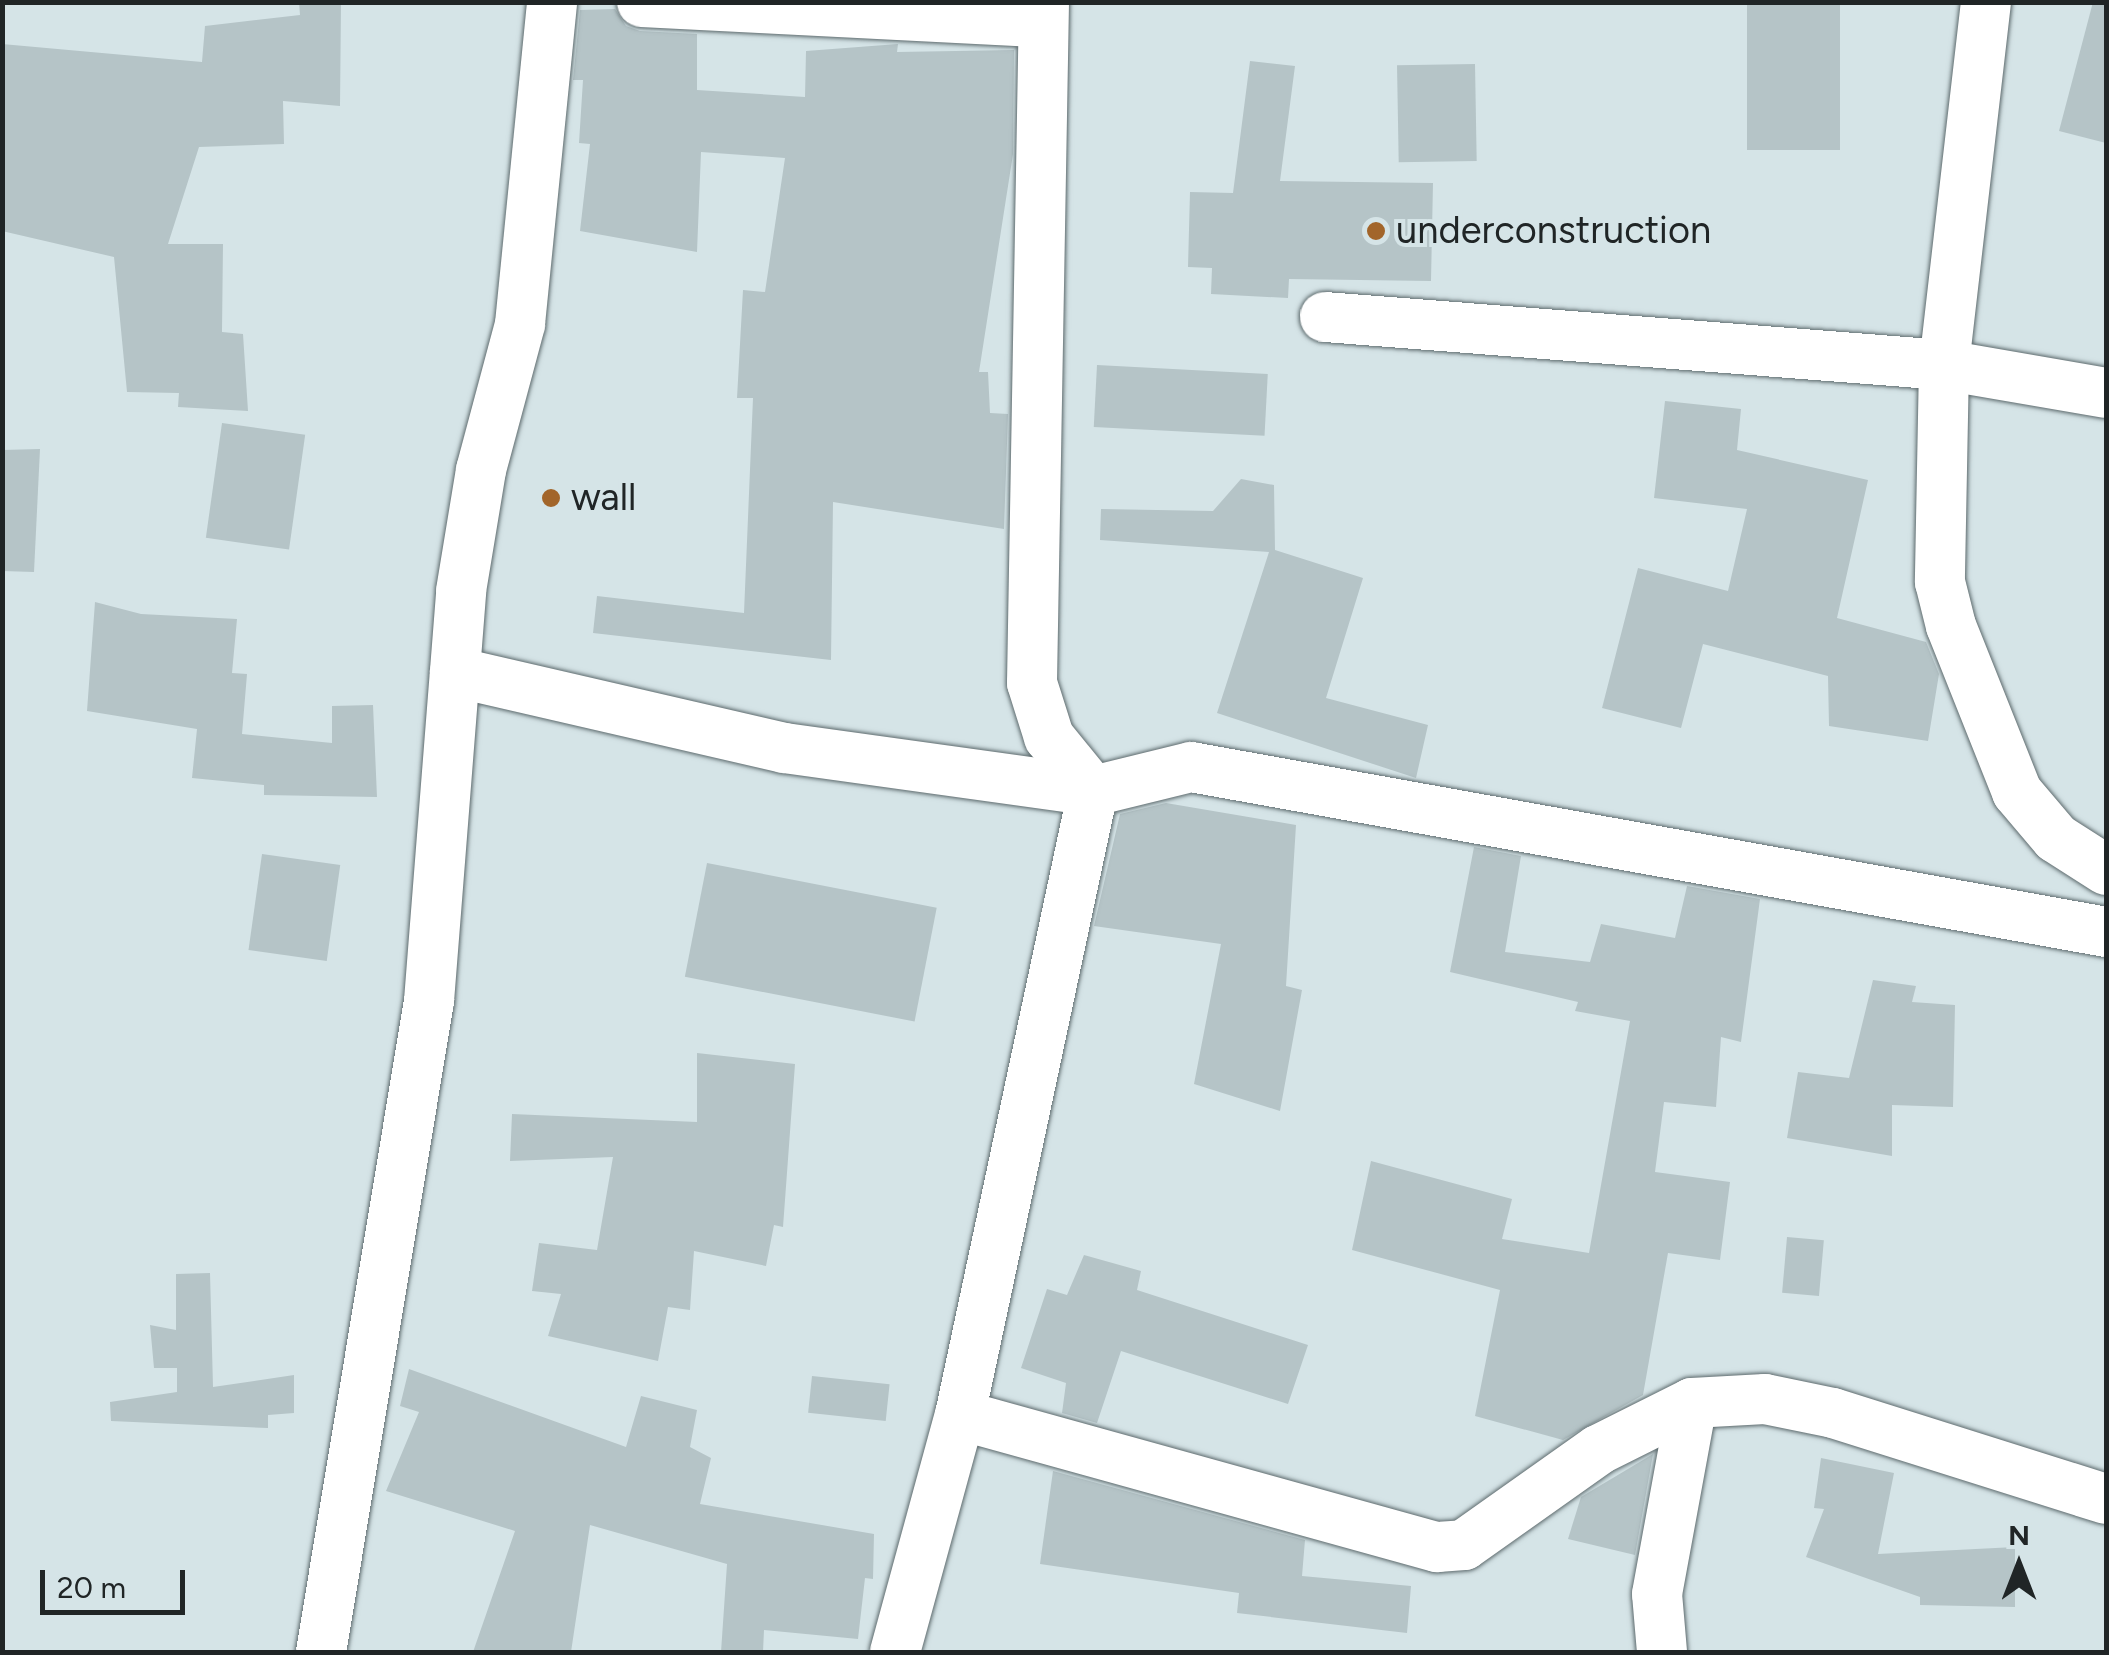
<!DOCTYPE html>
<style>
body{margin:0}
#map{position:relative;width:2109px;height:1655px;overflow:hidden;background:#d5e4e7;font-family:Figtree,sans-serif}
div>[style]{position:absolute}
.building>*{inset:0;background:#b5c4c7;transform-origin:0 0}
.roads{filter:drop-shadow(0 0 2px #5d6a6d) drop-shadow(0 0 2px #5d6a6d)}
.minor>*{height:50px;margin:-25px;padding:0 25px;transform-origin:25px;border-radius:25px;background:#fff}
.dots>*{width:28px;height:28px;translate:-50% -50%;box-sizing:border-box;border:5px solid #d5e4e7;border-radius:50%}
span{translate:-50% -50%;white-space:nowrap;text-align:center;line-height:1.15;-webkit-text-stroke:8px #d5e4e7;paint-order:stroke}
.poi-label{font-size:38px;color:#202526}
.left{translate:0 -50%;text-align:left}
.frame{position:absolute;inset:0;border:5px solid #202526;pointer-events:none}
.north{position:absolute;left:1969px;top:1515px;width:100px;height:100px;-webkit-text-stroke:8px #d5e4e7;paint-order:stroke;rotate:0deg;font-size:28px;font-weight:700;line-height:40px;text-align:center;color:#202526}
.north::after{content:'';display:block;margin:auto;width:35px;height:45px;background:#202526;clip-path:polygon(50% 0,100% 100%,50% 72%,0 100%)}
.scale{position:absolute;left:40px;top:1570px;width:145px;height:45px;box-sizing:border-box;border:5px solid #202526;border-top:0;padding-left:12px;font-size:30px;line-height:35px;white-space:nowrap;color:#202526;-webkit-text-stroke:8px #d5e4e7;paint-order:stroke}
</style>
<div id="map">
<div class="building">
<i style="clip-path:polygon(299px 2px,341px 2px,340px 106px,283px 101px,284px 144px,199px 147px,168px 244px,223px 244px,222px 332px,243px 334px,248px 411px,178px 407px,179px 393px,127px 392px,114px 257px,2px 231px,2px 44px,202px 62px,205px 26px,300px 15px)"></i>
<i style="left:1747px;top:2px;width:93px;height:148px"></i>
<i style="clip-path:polygon(2093px 2px,2106px 2px,2106px 143px,2059px 131px)"></i>
<i style="clip-path:polygon(615px 9px,626px 26px,640px 31px,697px 34px,697px 90px,805px 97px,806px 51px,898px 44px,897px 52px,1014px 50px,1013px 154px,979px 372px,988px 372px,990px 413px,1008px 414px,1004px 529px,833px 502px,831px 660px,593px 633px,597px 596px,744px 613px,753px 398px,737px 398px,743px 290px,765px 292px,785px 158px,701px 152px,697px 252px,580px 231px,590px 144px,579px 143px,583px 80px,573px 80px,580px 10px)"></i>
<i style="clip-path:polygon(1250px 61px,1295px 66px,1280px 181px,1433px 183px,1431px 281px,1289px 279px,1288px 298px,1211px 294px,1212px 268px,1188px 267px,1190px 192px,1233px 193px)"></i>
<i style="left:1475px;top:64px;width:97px;height:78px;rotate:89deg"></i>
<i style="left:1097px;top:365px;width:171px;height:62px;rotate:3deg"></i>
<i style="clip-path:polygon(1665px 401px,1741px 409px,1737px 450px,1868px 480px,1837px 618px,1926px 642px,1939px 674px,1928px 741px,1829px 726px,1828px 676px,1703px 644px,1681px 728px,1602px 708px,1638px 568px,1728px 591px,1747px 509px,1654px 498px)"></i>
<i style="left:222px;top:423px;width:84px;height:116px;rotate:8deg"></i>
<i style="clip-path:polygon(40px 449px,34px 572px,2px 571px,2px 450px)"></i>
<i style="clip-path:polygon(1241px 479px,1274px 485px,1275px 550px,1363px 578px,1326px 698px,1428px 725px,1416px 778px,1217px 713px,1269px 552px,1100px 540px,1101px 509px,1213px 511px)"></i>
<i style="clip-path:polygon(95px 602px,141px 614px,237px 619px,232px 673px,247px 674px,242px 734px,332px 743px,332px 706px,373px 705px,377px 797px,264px 795px,264px 785px,192px 778px,197px 729px,87px 711px)"></i>
<i style="clip-path:polygon(1166px 803px,1296px 825px,1286px 986px,1302px 990px,1280px 1111px,1194px 1084px,1221px 944px,1094px 926px,1120px 814px)"></i>
<i style="clip-path:polygon(1474px 847px,1521px 856px,1505px 952px,1590px 962px,1601px 924px,1675px 938px,1687px 886px,1760px 899px,1741px 1042px,1721px 1037px,1716px 1107px,1664px 1102px,1655px 1172px,1730px 1182px,1720px 1260px,1668px 1253px,1643px 1395px,1563px 1440px,1475px 1416px,1500px 1290px,1352px 1250px,1371px 1161px,1512px 1199px,1502px 1239px,1589px 1253px,1630px 1021px,1575px 1011px,1578px 1002px,1450px 972px)"></i>
<i style="left:262px;top:854px;width:79px;height:97px;rotate:8deg"></i>
<i style="left:707px;top:863px;width:234px;height:116px;rotate:11deg"></i>
<i style="clip-path:polygon(1873px 980px,1916px 986px,1912px 1002px,1955px 1005px,1953px 1107px,1892px 1105px,1892px 1156px,1787px 1138px,1798px 1072px,1849px 1078px)"></i>
<i style="clip-path:polygon(697px 1053px,795px 1064px,783px 1227px,774px 1225px,766px 1266px,694px 1251px,690px 1310px,668px 1307px,658px 1361px,548px 1336px,561px 1294px,532px 1291px,539px 1243px,597px 1250px,613px 1157px,510px 1161px,512px 1114px,697px 1122px)"></i>
<i style="left:1787px;top:1237px;width:37px;height:56px;rotate:5deg"></i>
<i style="clip-path:polygon(1084px 1255px,1141px 1271px,1137px 1290px,1308px 1345px,1288px 1404px,1121px 1351px,1097px 1423px,1062px 1413px,1066px 1383px,1021px 1368px,1047px 1289px,1067px 1295px)"></i>
<i style="clip-path:polygon(210px 1273px,213px 1387px,294px 1375px,294px 1413px,268px 1415px,268px 1428px,111px 1421px,110px 1402px,177px 1392px,177px 1368px,154px 1368px,150px 1325px,176px 1330px,176px 1274px)"></i>
<i style="clip-path:polygon(409px 1369px,626px 1447px,641px 1396px,697px 1410px,690px 1447px,711px 1458px,700px 1504px,874px 1534px,873px 1579px,865px 1578px,858px 1639px,764px 1630px,763px 1652px,721px 1652px,727px 1564px,590px 1525px,571px 1652px,473px 1652px,515px 1531px,386px 1491px,419px 1412px,400px 1406px)"></i>
<i style="left:812px;top:1376px;width:78px;height:37px;rotate:6deg"></i>
<i style="clip-path:polygon(1653px 1454px,1635px 1555px,1568px 1539px,1581px 1497px)"></i>
<i style="clip-path:polygon(1821px 1458px,1894px 1473px,1878px 1554px,2015px 1547px,2015px 1607px,1920px 1605px,1920px 1597px,1806px 1557px,1824px 1509px,1814px 1508px)"></i>
<i style="clip-path:polygon(1053px 1471px,1305px 1540px,1302px 1576px,1411px 1586px,1407px 1633px,1237px 1613px,1239px 1593px,1040px 1564px)"></i>
</div>
<div class="roads">
<div class="minor">
<i style="left:642px;top:2px;width:399px;rotate:2.9deg"></i>
<i style="left:1044px;top:2px;width:681px;rotate:91.01deg"></i>
<i style="left:1032px;top:683px;width:57px;rotate:72.5deg"></i>
<i style="left:1049px;top:737px;width:70px;rotate:50.8deg"></i>
<i style="left:1986px;top:2px;width:365px;rotate:96.6deg"></i>
<i style="left:1944px;top:365px;width:217px;rotate:91.1deg"></i>
<i style="left:1940px;top:582px;width:45px;rotate:76deg"></i>
<i style="left:1951px;top:626px;width:179px;rotate:68.3deg"></i>
<i style="left:2017px;top:792px;width:60px;rotate:49.7deg"></i>
<i style="left:2056px;top:838px;width:59px;rotate:32.6deg"></i>
<i style="left:1325px;top:317px;width:621px;rotate:4.43deg"></i>
<i style="left:1944px;top:365px;width:164px;rotate:9.8deg"></i>
<i style="left:455px;top:672px;width:338px;rotate:13deg"></i>
<i style="left:784px;top:748px;width:312px;rotate:7.9deg"></i>
<i style="left:960px;top:1415px;width:495px;rotate:15.5deg"></i>
<i style="left:1437px;top:1547px;width:27px;rotate:-4deg"></i>
<i style="left:1464px;top:1545px;width:164px;rotate:-35.3deg"></i>
<i style="left:1598px;top:1450px;width:105px;rotate:-26.6deg"></i>
<i style="left:1692px;top:1403px;width:73px;rotate:-3.1deg"></i>
<i style="left:1765px;top:1399px;width:69px;rotate:11.6deg"></i>
<i style="left:1833px;top:1413px;width:286px;rotate:17.5deg"></i>
<i style="left:321px;top:1652px;width:660px;rotate:-80.58deg"></i>
<i style="left:429px;top:1001px;width:411px;rotate:-85.5deg"></i>
<i style="left:461px;top:591px;width:123px;rotate:-80.6deg"></i>
<i style="left:481px;top:470px;width:151px;rotate:-75deg"></i>
<i style="left:520px;top:324px;width:324px;rotate:-84.3deg"></i>
<i style="left:895px;top:1652px;width:246px;rotate:-74.7deg"></i>
<i style="left:960px;top:1415px;width:638px;rotate:-77.97deg"></i>
<i style="left:1093px;top:791px;width:101px;rotate:-13.8deg"></i>
<i style="left:1191px;top:767px;width:930px;rotate:10.22deg"></i>
<i style="left:1662px;top:1652px;width:58px;rotate:-94.9deg"></i>
<i style="left:1657px;top:1594px;width:194px;rotate:-79.6deg"></i>
</div>
</div>
<div class="dots">
<i style="left:1376px;top:231px;background:#a2652a"></i>
<i style="left:551px;top:498px;background:#a2652a"></i>
</div>
<div class="poi-label">
<span class="left" style="left:1396px;top:231px">underconstruction</span>
<span class="left" style="left:571px;top:498px">wall</span>
</div>
<div class="frame"></div>
<div class="north">N</div>
<div class="scale">20 m</div>
</div>
